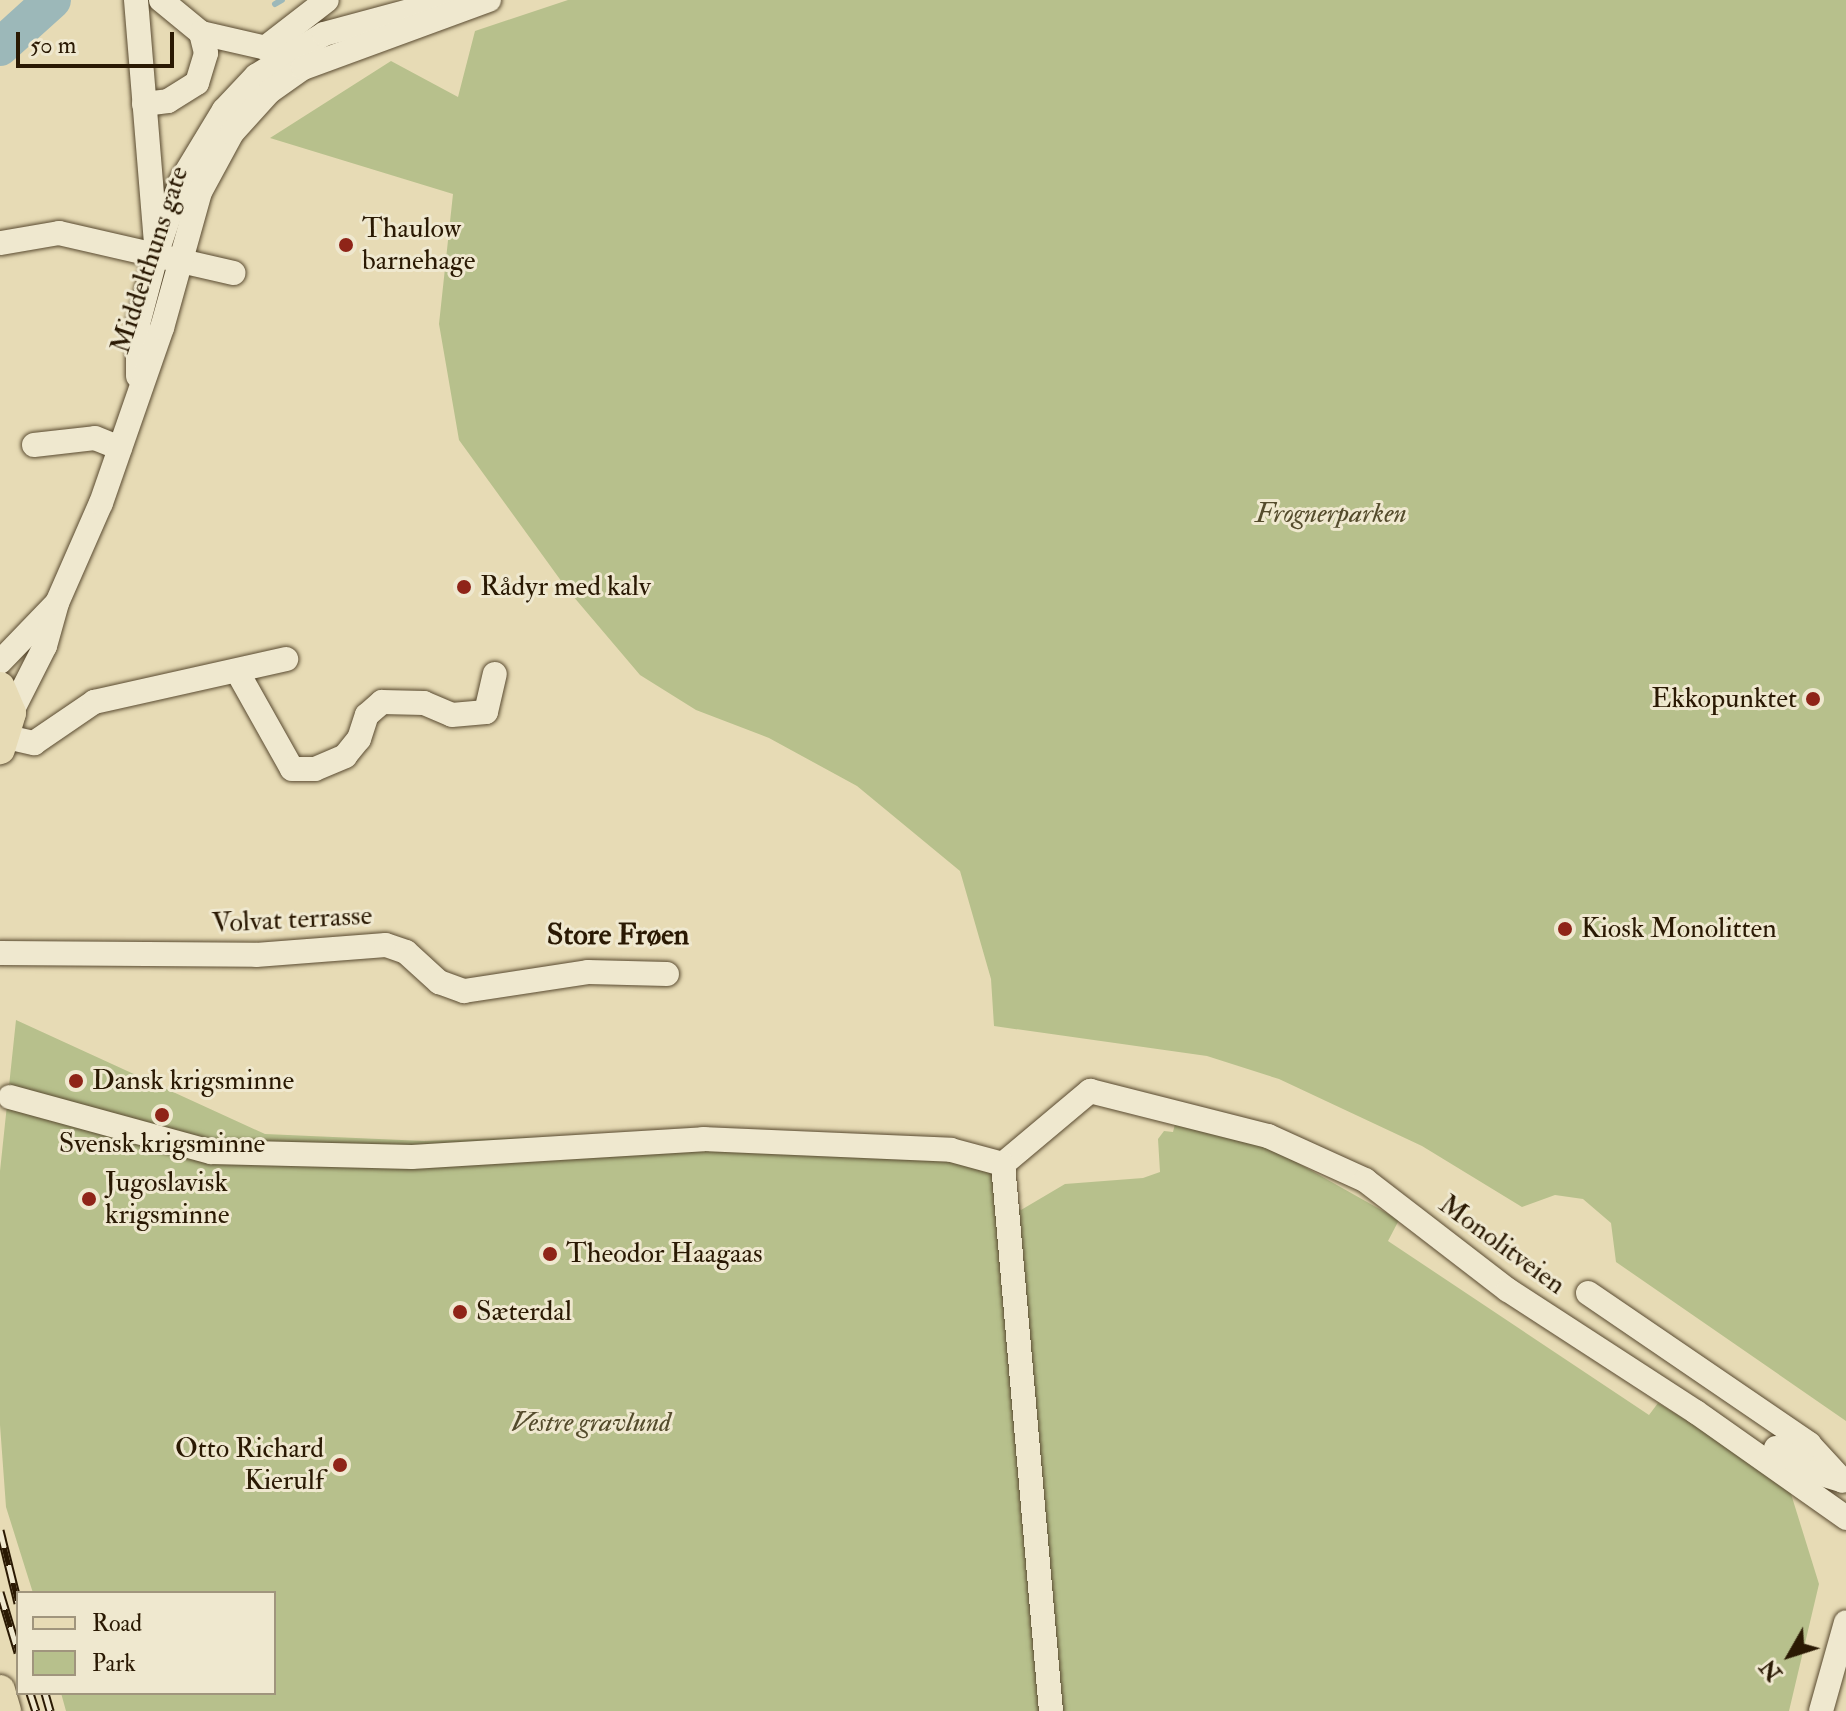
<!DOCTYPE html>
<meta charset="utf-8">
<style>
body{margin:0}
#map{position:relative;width:1846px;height:1711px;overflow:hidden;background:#e7dbb5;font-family:"IM FELL Double Pica",serif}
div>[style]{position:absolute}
.green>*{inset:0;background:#b7c08c}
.stream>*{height:6px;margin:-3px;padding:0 3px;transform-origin:3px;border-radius:3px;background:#9cb8b9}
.river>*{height:38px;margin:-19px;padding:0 19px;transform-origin:19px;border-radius:19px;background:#9cb8b9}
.roads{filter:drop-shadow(0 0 2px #594a30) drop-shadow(0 0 2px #594a30)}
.minor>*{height:24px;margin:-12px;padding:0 12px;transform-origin:12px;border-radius:12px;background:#efe8cf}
.major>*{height:30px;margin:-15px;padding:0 15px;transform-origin:15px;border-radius:15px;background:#e7dbb5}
.rail>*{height:9px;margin-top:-4.5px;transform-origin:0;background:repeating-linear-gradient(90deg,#efe8cf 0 18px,#2a1903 0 36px);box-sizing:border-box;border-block:2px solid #2a1903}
.dots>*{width:22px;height:22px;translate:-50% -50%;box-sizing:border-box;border:4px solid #efe8cf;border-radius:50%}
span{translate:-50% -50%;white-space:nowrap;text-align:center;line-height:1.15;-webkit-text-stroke:6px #efe8cf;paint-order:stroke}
.poi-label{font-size:28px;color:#2a1903}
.left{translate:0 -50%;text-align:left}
.right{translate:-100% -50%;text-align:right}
.street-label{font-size:28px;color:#2a1903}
.park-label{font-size:28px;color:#544b2c;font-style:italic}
.neighbourhood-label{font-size:30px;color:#2a1903;font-weight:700}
.legend{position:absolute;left:16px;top:1591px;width:260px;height:104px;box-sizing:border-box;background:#efe8cf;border:2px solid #a0957d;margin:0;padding:10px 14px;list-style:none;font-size:24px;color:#2a1903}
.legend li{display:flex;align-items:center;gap:16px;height:40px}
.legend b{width:40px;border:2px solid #a0957d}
.north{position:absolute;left:1750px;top:1615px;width:80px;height:80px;-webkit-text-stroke:6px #efe8cf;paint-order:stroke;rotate:231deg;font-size:22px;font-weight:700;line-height:32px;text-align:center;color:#2a1903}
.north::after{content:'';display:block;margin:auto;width:28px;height:36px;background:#2a1903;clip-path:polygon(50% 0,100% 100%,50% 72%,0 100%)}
.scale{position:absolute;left:16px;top:32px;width:158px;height:36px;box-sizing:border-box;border:4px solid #2a1903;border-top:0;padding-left:10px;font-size:24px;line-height:28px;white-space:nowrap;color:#2a1903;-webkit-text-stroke:6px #efe8cf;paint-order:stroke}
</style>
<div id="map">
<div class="green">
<i style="clip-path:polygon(568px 0,1846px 0,1846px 1421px,1616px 1262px,1611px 1223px,1583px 1199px,1555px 1195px,1522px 1207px,1422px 1146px,1279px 1079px,1207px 1056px,994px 1026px,991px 979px,960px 871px,857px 786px,769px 738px,696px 710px,640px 675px,567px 589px,459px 440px,439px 324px,453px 194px,270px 138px,391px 61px,458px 97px,475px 31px)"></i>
<i style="clip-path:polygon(16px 1020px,265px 1134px,424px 1141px,596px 1135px,1003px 1164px,1005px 1197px,1021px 1210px,1065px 1184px,1143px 1178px,1160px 1172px,1158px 1139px,1164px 1131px,1173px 1132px,1176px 1120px,1273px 1149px,1399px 1220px,1388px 1241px,1649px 1415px,1658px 1403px,1787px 1481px,1819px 1584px,1789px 1711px,66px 1711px,61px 1693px,274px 1693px,274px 1593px,33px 1593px,6px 1507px,0 1425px,0 1171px)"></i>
</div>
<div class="stream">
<i style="left:275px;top:4px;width:8px;rotate:-30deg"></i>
</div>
<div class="river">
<i style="left:0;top:47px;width:70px;rotate:-42.1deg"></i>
</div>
<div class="roads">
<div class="minor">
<i style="left:136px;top:0;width:246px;rotate:85.3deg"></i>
<i style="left:161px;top:0;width:52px;rotate:39.5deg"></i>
<i style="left:201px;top:33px;width:89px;rotate:12.9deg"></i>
<i style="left:265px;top:48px;width:78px;rotate:-37.7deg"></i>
<i style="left:144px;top:104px;width:24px;rotate:-7deg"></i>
<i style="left:168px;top:101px;width:34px;rotate:-32deg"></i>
<i style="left:197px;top:83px;width:31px;rotate:-73deg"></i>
<i style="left:206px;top:53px;width:21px;rotate:-104deg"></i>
<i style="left:1px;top:243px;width:59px;rotate:-9.8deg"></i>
<i style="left:59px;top:233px;width:179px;rotate:12.9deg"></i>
<i style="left:138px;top:376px;width:52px;rotate:-90deg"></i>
<i style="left:138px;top:324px;width:74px;rotate:-75.2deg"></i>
<i style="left:157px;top:252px;width:75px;rotate:-71.3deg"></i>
<i style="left:181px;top:181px;width:83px;rotate:-58.8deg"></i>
<i style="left:224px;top:110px;width:47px;rotate:-46.7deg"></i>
<i style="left:256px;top:76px;width:80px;rotate:-31.7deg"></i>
<i style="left:324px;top:34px;width:131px;rotate:-15.1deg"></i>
<i style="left:34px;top:445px;width:61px;rotate:-6.5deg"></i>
<i style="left:95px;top:438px;width:27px;rotate:22deg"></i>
<i style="left:0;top:662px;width:79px;rotate:-46deg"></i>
<i style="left:237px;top:671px;width:112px;rotate:60.7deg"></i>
<i style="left:292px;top:769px;width:23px"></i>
<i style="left:315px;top:769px;width:33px;rotate:-23deg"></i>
<i style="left:345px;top:756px;width:22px;rotate:-51deg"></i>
<i style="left:359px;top:739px;width:25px;rotate:-72deg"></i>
<i style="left:367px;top:715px;width:20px;rotate:-41deg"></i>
<i style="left:382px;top:702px;width:42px;rotate:1.4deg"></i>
<i style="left:424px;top:703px;width:30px;rotate:23deg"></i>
<i style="left:452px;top:715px;width:34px;rotate:-5deg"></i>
<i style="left:486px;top:712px;width:39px;rotate:-77deg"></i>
<i style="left:11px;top:713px;width:75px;rotate:-63.1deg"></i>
<i style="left:45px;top:646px;width:45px;rotate:-74.4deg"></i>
<i style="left:57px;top:603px;width:109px;rotate:-66.3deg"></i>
<i style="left:101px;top:503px;width:185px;rotate:-70.8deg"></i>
<i style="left:162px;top:328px;width:141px;rotate:-74.4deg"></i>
<i style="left:200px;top:192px;width:67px;rotate:-61.5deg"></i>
<i style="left:232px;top:133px;width:55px;rotate:-47.9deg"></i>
<i style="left:269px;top:92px;width:42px;rotate:-35.2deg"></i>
<i style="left:303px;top:68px;width:198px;rotate:-20.1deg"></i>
<i style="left:7px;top:737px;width:28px;rotate:13deg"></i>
<i style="left:34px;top:743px;width:73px;rotate:-34.3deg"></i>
<i style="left:94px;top:702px;width:197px;rotate:-12.6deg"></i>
<i style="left:0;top:953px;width:256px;rotate:0.4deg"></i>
<i style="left:256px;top:955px;width:130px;rotate:-4.4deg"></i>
<i style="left:386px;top:945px;width:21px;rotate:19deg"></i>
<i style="left:406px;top:952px;width:45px;rotate:42.3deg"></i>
<i style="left:439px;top:982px;width:27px;rotate:20deg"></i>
<i style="left:464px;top:991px;width:125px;rotate:-8.7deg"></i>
<i style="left:588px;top:972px;width:79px;rotate:1.5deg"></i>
<i style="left:10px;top:1097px;width:208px;rotate:15.3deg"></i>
<i style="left:211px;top:1152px;width:201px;rotate:1.4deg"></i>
<i style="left:412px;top:1157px;width:292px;rotate:-3.5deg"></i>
<i style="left:703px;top:1139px;width:248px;rotate:2.5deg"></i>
<i style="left:951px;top:1150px;width:54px;rotate:15.1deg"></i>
<i style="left:1003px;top:1164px;width:114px;rotate:-40deg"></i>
<i style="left:1090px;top:1091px;width:184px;rotate:14.2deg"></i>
<i style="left:1268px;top:1136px;width:107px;rotate:24.4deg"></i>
<i style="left:1365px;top:1180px;width:180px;rotate:37.6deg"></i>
<i style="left:1508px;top:1290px;width:224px;rotate:33deg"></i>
<i style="left:1696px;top:1412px;width:184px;rotate:35.2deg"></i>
<i style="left:1003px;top:1164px;width:549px;rotate:84.99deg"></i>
<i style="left:1588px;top:1293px;width:268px;rotate:34.3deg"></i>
<i style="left:1809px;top:1444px;width:50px;rotate:47.4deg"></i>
<i style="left:1776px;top:1448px;width:46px;rotate:31.6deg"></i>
<i style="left:1815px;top:1472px;width:28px;rotate:17deg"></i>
<i style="left:1821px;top:1711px;width:92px;rotate:-74.3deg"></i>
</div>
<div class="major">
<i style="left:0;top:687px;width:28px;rotate:67deg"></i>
<i style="left:11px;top:713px;width:38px;rotate:107deg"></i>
<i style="left:0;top:1690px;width:22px;rotate:74deg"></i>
</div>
</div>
<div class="rail">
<i style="left:0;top:1530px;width:75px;rotate:76.1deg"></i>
<i style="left:0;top:1592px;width:63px;rotate:73.3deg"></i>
<i style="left:30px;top:1693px;width:19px;rotate:72deg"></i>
<i style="left:45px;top:1693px;width:19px;rotate:74deg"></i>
</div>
<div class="dots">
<i style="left:346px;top:245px;background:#8f2418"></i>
<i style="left:464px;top:587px;background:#8f2418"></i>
<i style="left:1813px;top:699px;background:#8f2418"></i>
<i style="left:1565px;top:929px;background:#8f2418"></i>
<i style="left:76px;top:1081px;background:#8f2418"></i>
<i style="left:162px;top:1115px;background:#8f2418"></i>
<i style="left:89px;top:1199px;background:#8f2418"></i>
<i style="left:550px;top:1254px;background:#8f2418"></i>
<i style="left:460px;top:1312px;background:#8f2418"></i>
<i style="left:340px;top:1465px;background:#8f2418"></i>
</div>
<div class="poi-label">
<span class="left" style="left:362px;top:245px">Thaulow<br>barnehage</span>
<span class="left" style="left:480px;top:587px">Rådyr med kalv</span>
<span class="right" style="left:1797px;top:699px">Ekkopunktet</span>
<span class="left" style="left:1581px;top:929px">Kiosk Monolitten</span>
<span class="left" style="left:92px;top:1081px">Dansk krigsminne</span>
<span style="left:162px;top:1144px">Svensk krigsminne</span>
<span class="left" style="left:105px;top:1199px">Jugoslavisk<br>krigsminne</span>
<span class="left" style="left:566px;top:1254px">Theodor Haagaas</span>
<span class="left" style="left:476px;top:1312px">Sæterdal</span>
<span class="right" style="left:324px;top:1465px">Otto Richard<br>Kierulf</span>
</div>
<div class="street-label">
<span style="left:150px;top:260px;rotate:-72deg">Middelthuns gate</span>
<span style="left:292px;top:920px;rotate:-3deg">Volvat terrasse</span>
<span style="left:1502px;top:1245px;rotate:36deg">Monolitveien</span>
</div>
<div class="park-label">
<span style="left:1331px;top:514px">Frognerparken</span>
<span style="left:591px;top:1423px">Vestre gravlund</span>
</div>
<div class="neighbourhood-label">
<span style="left:618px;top:935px">Store Frøen</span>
</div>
<ul class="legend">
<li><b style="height:10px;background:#e7dbb5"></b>Road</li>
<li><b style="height:22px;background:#b7c08c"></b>Park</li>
</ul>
<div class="north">N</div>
<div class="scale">50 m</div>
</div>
